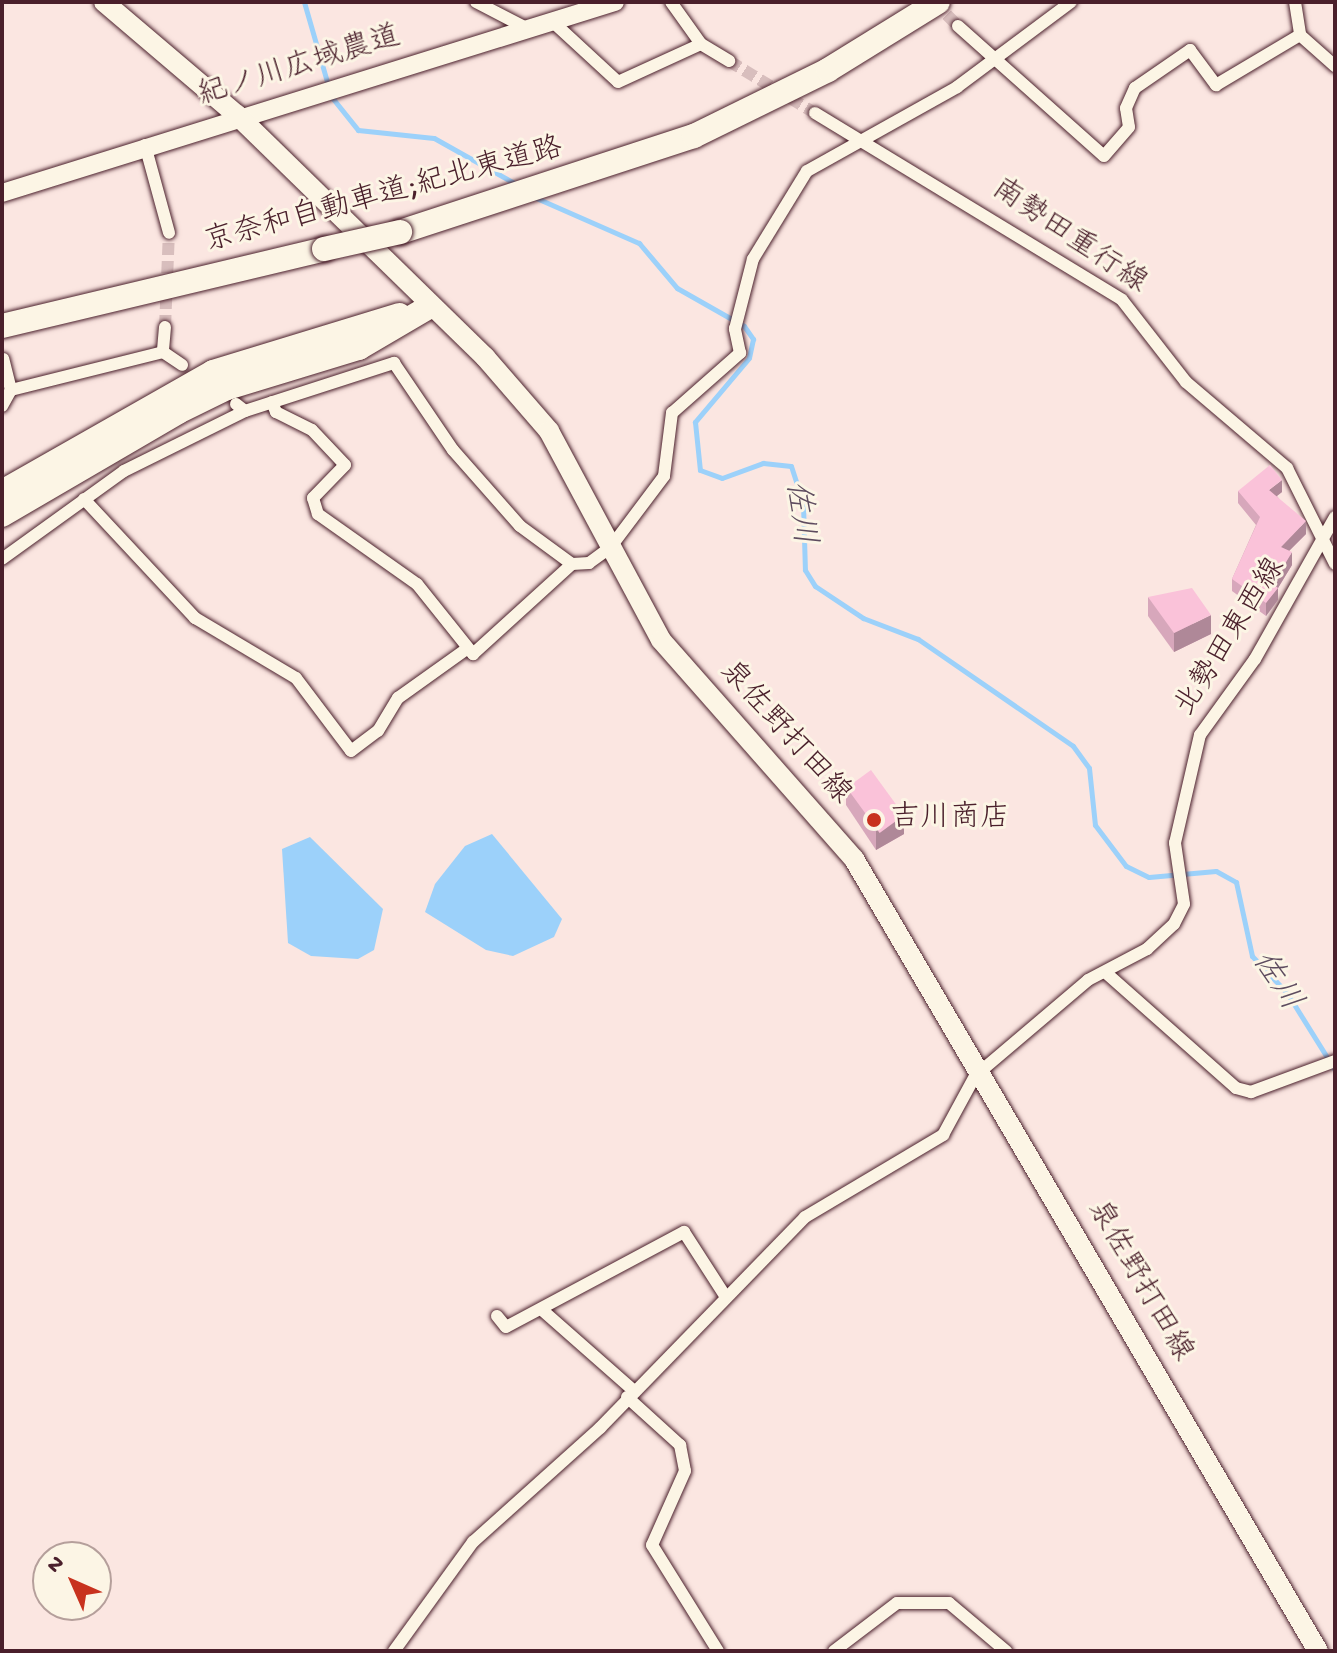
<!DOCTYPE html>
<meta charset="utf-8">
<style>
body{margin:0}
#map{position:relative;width:1337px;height:1653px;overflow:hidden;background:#fbe6e1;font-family:"Gochi Hand","Klee One",sans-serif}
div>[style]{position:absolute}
.water>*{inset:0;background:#9cd1fa}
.stream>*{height:5px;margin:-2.5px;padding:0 2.5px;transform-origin:2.5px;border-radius:2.5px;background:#9cd1fa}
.street-tunnel>*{height:12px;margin-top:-6px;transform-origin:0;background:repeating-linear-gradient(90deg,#d8bebd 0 12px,transparent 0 18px)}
.roads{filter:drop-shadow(0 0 2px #4a1f2b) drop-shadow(0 0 2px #4a1f2b)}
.street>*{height:12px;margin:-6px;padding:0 6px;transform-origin:6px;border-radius:6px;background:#fcf5e5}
.secondary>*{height:18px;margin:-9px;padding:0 9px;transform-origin:9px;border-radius:9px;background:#fcf5e5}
.primary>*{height:20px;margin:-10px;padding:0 10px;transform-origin:10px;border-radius:10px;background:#fcf5e5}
.highway>*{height:24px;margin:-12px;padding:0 12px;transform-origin:12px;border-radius:12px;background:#fcf5e5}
.bridges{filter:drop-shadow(0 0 2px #4a1f2b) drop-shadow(0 0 2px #4a1f2b)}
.highway-bridge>*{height:24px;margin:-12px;padding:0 12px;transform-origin:12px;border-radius:12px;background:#fcf5e5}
.wall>*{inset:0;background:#d7a7bb}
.shaded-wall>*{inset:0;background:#af8898}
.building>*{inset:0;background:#fac2d9;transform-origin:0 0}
.dots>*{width:22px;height:22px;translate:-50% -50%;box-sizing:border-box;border:4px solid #fcf5e5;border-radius:50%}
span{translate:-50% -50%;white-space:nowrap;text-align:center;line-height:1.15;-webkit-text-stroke:6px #fcf5e5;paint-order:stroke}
.street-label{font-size:30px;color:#4a1f2b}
.poi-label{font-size:30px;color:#4a1f2b}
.left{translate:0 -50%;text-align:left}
.water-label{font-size:32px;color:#5e4c5f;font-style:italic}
.frame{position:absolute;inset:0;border:4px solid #4a1f2b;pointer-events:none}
.north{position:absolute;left:32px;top:1541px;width:80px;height:80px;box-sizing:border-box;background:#fcf5e5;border:2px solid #b59f9b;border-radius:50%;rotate:315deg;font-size:22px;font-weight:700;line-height:32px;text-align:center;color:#4a1f2b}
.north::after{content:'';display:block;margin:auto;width:28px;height:36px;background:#c8321e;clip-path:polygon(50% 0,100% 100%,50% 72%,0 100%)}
</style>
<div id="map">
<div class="water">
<i style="clip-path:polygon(492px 834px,562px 919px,554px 937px,513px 956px,486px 950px,425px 912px,435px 884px,465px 846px)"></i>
<i style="clip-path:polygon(310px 837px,383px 909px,374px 950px,358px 959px,311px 956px,288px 943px,282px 849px)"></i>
</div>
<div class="stream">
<i style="left:304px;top:2px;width:86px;rotate:73.9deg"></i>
<i style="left:330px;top:95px;width:45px;rotate:51.3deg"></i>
<i style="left:358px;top:130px;width:76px;rotate:6deg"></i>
<i style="left:434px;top:138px;width:94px;rotate:29.3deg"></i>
<i style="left:534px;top:197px;width:115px;rotate:23.7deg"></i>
<i style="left:639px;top:243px;width:59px;rotate:49.8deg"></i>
<i style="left:677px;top:288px;width:77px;rotate:29.6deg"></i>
<i style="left:744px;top:326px;width:16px;rotate:55deg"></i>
<i style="left:753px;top:339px;width:19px;rotate:102deg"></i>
<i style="left:749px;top:358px;width:84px;rotate:130.2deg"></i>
<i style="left:695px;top:422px;width:48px;rotate:84.1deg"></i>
<i style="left:700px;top:470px;width:23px;rotate:20deg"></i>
<i style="left:722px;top:478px;width:44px;rotate:-20.1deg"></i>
<i style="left:763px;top:463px;width:28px;rotate:6deg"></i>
<i style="left:791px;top:466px;width:40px;rotate:72deg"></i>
<i style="left:803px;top:504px;width:66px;rotate:88.3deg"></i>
<i style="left:805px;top:570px;width:19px;rotate:58deg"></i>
<i style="left:815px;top:586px;width:58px;rotate:33.7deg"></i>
<i style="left:863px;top:618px;width:59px;rotate:20.9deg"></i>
<i style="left:918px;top:639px;width:188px;rotate:34.6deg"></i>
<i style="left:1073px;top:746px;width:27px;rotate:54deg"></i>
<i style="left:1089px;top:768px;width:57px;rotate:84deg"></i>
<i style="left:1095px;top:825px;width:51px;rotate:52.9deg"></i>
<i style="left:1126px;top:866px;width:25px;rotate:26deg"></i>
<i style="left:1149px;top:877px;width:67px;rotate:-5.1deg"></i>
<i style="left:1216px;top:871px;width:23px;rotate:29deg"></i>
<i style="left:1236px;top:882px;width:76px;rotate:77.8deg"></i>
<i style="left:1252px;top:956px;width:51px;rotate:46.6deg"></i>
<i style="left:1287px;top:993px;width:91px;rotate:58.1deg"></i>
</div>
<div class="street-tunnel">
<i style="left:934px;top:2px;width:34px;rotate:45deg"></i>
<i style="left:729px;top:61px;width:100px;rotate:31.2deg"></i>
<i style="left:165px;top:327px;width:94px;rotate:-87.6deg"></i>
</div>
<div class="roads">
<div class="street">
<i style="left:476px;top:2px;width:59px;rotate:27.4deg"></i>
<i style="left:671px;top:2px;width:52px;rotate:54.5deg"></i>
<i style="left:1295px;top:2px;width:33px;rotate:81deg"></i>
<i style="left:1300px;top:35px;width:47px;rotate:41.5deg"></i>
<i style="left:553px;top:22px;width:88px;rotate:42.7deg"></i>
<i style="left:618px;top:82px;width:91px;rotate:-24.6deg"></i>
<i style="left:701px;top:44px;width:33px;rotate:31deg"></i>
<i style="left:958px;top:26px;width:195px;rotate:41.7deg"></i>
<i style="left:1104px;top:156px;width:38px;rotate:-49deg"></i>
<i style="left:1129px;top:127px;width:19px;rotate:-99deg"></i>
<i style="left:1126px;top:108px;width:22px;rotate:-66deg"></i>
<i style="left:1135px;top:88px;width:67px;rotate:-34.6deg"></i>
<i style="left:1190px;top:50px;width:44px;rotate:53.4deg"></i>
<i style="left:1216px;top:85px;width:98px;rotate:-30.8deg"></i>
<i style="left:815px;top:113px;width:359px;rotate:31.3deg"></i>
<i style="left:1122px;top:300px;width:104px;rotate:52deg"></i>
<i style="left:1186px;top:382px;width:133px;rotate:40.4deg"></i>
<i style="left:1287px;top:468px;width:107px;rotate:63.4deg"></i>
<i style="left:145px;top:145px;width:91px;rotate:74.7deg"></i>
<i style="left:165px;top:327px;width:25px;rotate:95deg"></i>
<i style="left:163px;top:352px;width:23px;rotate:34deg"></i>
<i style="left:11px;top:390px;width:157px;rotate:-14deg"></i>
<i style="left:272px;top:402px;width:11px;rotate:68deg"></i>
<i style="left:276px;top:412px;width:40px;rotate:26.6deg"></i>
<i style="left:312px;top:430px;width:48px;rotate:46.7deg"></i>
<i style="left:345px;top:465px;width:46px;rotate:134.1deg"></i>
<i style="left:313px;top:498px;width:17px;rotate:73deg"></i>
<i style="left:318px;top:514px;width:121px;rotate:35.3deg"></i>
<i style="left:417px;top:584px;width:90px;rotate:51.3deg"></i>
<i style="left:473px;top:654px;width:134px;rotate:-42.3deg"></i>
<i style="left:572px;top:564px;width:17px;rotate:-3deg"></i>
<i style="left:589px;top:563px;width:26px;rotate:-36deg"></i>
<i style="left:610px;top:548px;width:90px;rotate:-53.1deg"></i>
<i style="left:664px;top:476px;width:64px;rotate:-82.8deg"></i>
<i style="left:672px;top:413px;width:91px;rotate:-41.4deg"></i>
<i style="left:740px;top:353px;width:25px;rotate:-102deg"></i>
<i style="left:735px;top:329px;width:72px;rotate:-75.6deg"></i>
<i style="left:753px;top:259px;width:103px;rotate:-58.5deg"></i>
<i style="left:807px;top:171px;width:172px;rotate:-29.2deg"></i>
<i style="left:957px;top:87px;width:142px;rotate:-36.7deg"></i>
<i style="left:236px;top:404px;width:11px;rotate:38deg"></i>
<i style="left:245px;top:411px;width:157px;rotate:-17.9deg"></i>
<i style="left:394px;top:363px;width:105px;rotate:55.9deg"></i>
<i style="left:453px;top:450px;width:101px;rotate:48.6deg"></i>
<i style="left:520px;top:526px;width:64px;rotate:36.2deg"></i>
<i style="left:2px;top:406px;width:18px;rotate:-61deg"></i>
<i style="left:11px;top:390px;width:32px;rotate:-104deg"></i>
<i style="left:84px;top:499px;width:163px;rotate:47deg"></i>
<i style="left:195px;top:618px;width:117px;rotate:30.7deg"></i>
<i style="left:296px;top:678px;width:91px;rotate:53deg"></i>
<i style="left:351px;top:751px;width:34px;rotate:-37deg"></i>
<i style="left:378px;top:731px;width:39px;rotate:-59deg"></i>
<i style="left:398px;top:698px;width:82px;rotate:-35.6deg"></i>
<i style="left:2px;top:559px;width:150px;rotate:-35.8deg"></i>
<i style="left:124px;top:471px;width:135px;rotate:-26.4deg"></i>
<i style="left:1105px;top:972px;width:175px;rotate:41.5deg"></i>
<i style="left:1236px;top:1088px;width:16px;rotate:15deg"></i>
<i style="left:1251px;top:1092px;width:90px;rotate:-20.3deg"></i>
<i style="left:541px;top:1309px;width:123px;rotate:41.4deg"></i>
<i style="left:497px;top:1316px;width:14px;rotate:51deg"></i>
<i style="left:506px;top:1327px;width:202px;rotate:-28.1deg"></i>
<i style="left:684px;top:1232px;width:74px;rotate:57.2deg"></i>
<i style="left:627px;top:1397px;width:72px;rotate:42.2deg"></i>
<i style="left:680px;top:1445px;width:26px;rotate:79deg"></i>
<i style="left:685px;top:1471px;width:81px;rotate:114deg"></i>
<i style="left:652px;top:1545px;width:125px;rotate:58.1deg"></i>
<i style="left:394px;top:1651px;width:135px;rotate:-54.1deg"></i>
<i style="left:473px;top:1542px;width:171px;rotate:-41.9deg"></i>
<i style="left:600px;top:1428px;width:294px;rotate:-45.8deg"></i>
<i style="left:805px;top:1217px;width:161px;rotate:-30.7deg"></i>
<i style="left:943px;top:1135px;width:67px;rotate:-61.5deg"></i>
<i style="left:975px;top:1076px;width:148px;rotate:-40.3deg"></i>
<i style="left:1088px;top:980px;width:67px;rotate:-27.7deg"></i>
<i style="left:1147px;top:949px;width:37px;rotate:-43deg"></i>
<i style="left:1174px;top:924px;width:22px;rotate:-63deg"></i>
<i style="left:1184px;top:904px;width:62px;rotate:-98.4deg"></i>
<i style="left:1175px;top:843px;width:111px;rotate:-77deg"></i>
<i style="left:1200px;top:735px;width:94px;rotate:-54.1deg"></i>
<i style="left:1255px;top:659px;width:163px;rotate:-60.6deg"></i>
<i style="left:834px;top:1651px;width:79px;rotate:-37.3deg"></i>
<i style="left:897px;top:1603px;width:52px"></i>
<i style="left:949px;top:1603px;width:75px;rotate:40.1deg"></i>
</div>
<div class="secondary">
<i style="left:2px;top:193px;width:642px;rotate:-17.31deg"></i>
</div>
<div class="primary">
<i style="left:104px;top:2px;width:175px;rotate:40.4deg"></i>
<i style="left:237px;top:115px;width:347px;rotate:44.3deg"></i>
<i style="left:485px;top:357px;width:98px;rotate:49.1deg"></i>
<i style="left:549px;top:431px;width:237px;rotate:61.8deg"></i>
<i style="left:661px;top:640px;width:292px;rotate:48.6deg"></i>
<i style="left:854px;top:859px;width:918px;rotate:59.64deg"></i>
</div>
<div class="highway">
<i style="left:400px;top:232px;width:309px;rotate:-18.1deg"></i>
<i style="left:694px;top:136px;width:149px;rotate:-26.2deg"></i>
<i style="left:828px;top:70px;width:129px;rotate:-31.7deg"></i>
<i style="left:2px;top:326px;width:331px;rotate:-13.4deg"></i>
<i style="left:2px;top:492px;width:243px;rotate:-29.6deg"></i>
<i style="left:213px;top:372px;width:195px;rotate:-17deg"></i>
<i style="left:2px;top:515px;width:204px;rotate:-30.3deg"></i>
<i style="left:178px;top:412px;width:55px;rotate:-26.1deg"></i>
<i style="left:227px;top:388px;width:138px;rotate:-16.9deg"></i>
<i style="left:359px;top:348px;width:81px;rotate:-30.4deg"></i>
</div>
</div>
<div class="bridges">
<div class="highway-bridge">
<i style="left:324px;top:249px;width:78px;rotate:-12.6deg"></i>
</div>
</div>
<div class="wall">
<i style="clip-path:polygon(1238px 491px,1282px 492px,1277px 496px,1306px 534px,1289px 551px,1292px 565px,1278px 588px,1278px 600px,1266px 616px,1232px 591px,1232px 579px,1256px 525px,1238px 503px)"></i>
<i style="clip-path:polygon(1148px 597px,1211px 634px,1174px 652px,1148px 616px)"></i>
<i style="clip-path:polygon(846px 786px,904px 834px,876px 850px,846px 805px)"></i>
</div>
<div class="shaded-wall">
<i style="clip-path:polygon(1282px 480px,1282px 492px,1269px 502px,1269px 490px)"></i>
<i style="clip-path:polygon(1306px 521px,1306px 534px,1281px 559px,1281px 547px)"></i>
<i style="clip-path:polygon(1292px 552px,1292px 565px,1278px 588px,1278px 600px,1266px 616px,1266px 603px,1273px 584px)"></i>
<i style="clip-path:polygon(1211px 615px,1211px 634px,1174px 652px,1174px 633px)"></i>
<i style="clip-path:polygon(904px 815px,904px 834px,876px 850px,876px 831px)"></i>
</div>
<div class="building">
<i style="clip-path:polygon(1270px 465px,1282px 480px,1269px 490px,1306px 521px,1281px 547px,1292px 552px,1273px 584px,1278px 588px,1266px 603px,1232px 579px,1260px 517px,1238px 491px)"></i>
<i style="clip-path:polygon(1192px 588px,1211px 615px,1174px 633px,1148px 597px)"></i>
<i style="left:871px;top:770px;width:56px;height:30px;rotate:54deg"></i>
</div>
<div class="dots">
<i style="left:874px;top:820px;background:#c8321e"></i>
</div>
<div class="street-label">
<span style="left:300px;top:68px;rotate:-17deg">紀ノ川広域農道</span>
<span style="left:384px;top:197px;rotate:-15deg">京奈和自動車道;紀北東道路</span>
<span style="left:1068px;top:238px;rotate:34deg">南勢田重行線</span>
<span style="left:1232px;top:638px;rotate:-58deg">北勢田東西線</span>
<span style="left:784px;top:734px;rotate:48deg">泉佐野打田線</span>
<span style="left:1138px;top:1282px;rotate:60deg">泉佐野打田線</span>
</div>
<div class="poi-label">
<span class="left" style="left:890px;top:820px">吉川商店</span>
</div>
<div class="water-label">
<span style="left:798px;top:513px;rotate:82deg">佐川</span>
<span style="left:1275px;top:982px;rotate:57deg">佐川</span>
</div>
<div class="frame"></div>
<div class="north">N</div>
</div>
